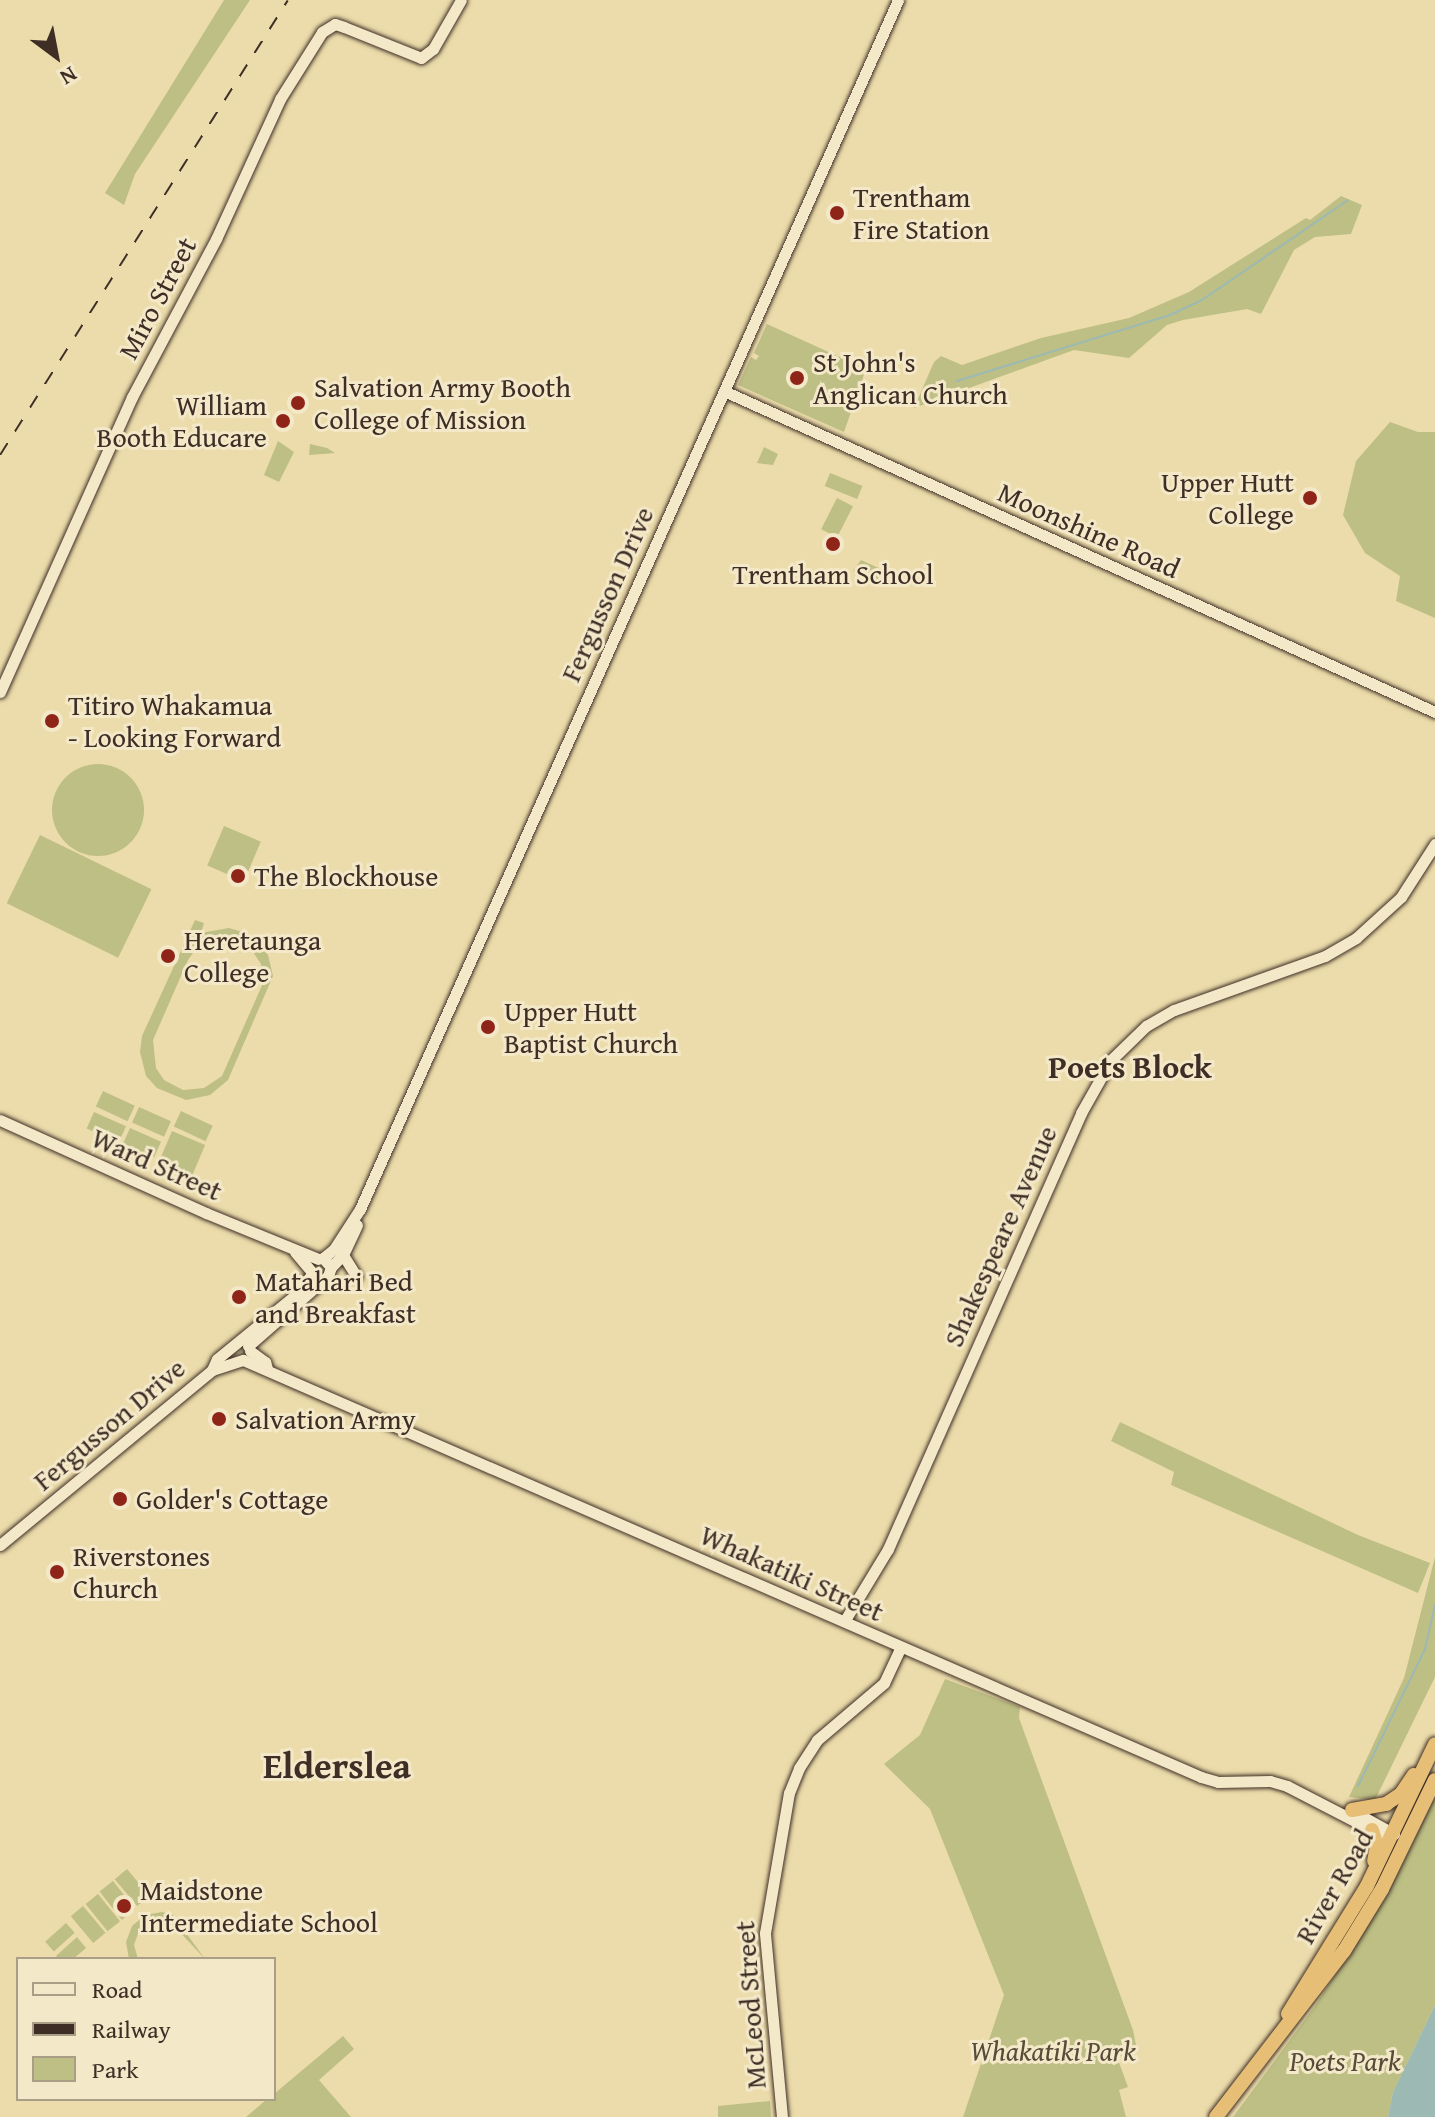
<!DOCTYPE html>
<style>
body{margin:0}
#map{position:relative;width:1435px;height:2117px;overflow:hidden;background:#ecdcab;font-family:"Gentium Book Plus",serif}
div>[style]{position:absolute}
.green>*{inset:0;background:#bdbf85;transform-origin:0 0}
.round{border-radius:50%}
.water>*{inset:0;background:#9cb9b3}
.stream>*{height:2px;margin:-1px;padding:0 1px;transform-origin:1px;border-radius:1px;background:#9cb9b3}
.roads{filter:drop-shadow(0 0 2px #3e2e26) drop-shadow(0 0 2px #3e2e26)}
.secondary>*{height:11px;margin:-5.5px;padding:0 5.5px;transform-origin:5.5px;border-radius:5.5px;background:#f3e8c8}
.highway>*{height:14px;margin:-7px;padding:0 7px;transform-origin:7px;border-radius:7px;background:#e6be76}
.rail>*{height:2px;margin-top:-1px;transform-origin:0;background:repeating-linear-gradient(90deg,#3e2e26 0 14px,transparent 0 28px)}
.dots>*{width:22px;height:22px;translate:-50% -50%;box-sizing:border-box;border:4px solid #f3e8c8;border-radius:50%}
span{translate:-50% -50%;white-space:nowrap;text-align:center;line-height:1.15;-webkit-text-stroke:6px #f3e8c8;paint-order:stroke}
.poi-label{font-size:28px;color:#3e2e26}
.left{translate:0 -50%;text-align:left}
.right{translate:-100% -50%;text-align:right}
.street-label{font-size:28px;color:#3e2e26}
.park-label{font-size:28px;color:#574b39;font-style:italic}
.quarter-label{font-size:32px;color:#3e2e26;font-weight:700}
.district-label{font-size:36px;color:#3e2e26;font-weight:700}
.legend{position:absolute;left:16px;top:1957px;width:260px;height:144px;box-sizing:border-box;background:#f3e8c8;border:2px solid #ab9e87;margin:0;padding:10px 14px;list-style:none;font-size:24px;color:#3e2e26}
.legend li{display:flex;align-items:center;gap:16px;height:40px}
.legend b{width:40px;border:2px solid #ab9e87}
.north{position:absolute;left:16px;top:16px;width:80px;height:80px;-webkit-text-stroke:6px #f3e8c8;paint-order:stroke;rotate:148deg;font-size:22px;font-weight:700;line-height:32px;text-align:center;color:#3e2e26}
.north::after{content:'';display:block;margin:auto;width:28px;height:36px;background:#3e2e26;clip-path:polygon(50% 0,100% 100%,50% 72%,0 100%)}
</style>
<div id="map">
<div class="green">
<i style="clip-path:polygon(224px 0,250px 0,135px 174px,124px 205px,105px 193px)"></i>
<i style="clip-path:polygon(1341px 196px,1362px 205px,1351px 234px,1315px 237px,1294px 250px,1261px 314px,1247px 309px,1183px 320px,1167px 325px,1129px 358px,1074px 350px,914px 408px,934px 362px,941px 356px,962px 365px,1041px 338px,1129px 318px,1189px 292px,1306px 218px,1310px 220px)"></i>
<i style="clip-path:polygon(767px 324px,866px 369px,844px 432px,738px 385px,751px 357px,756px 360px,759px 356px,754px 353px)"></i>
<i style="clip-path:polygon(1390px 422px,1418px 432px,1435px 432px,1435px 618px,1396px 601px,1400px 576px,1365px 553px,1343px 515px,1356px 461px)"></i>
<i style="clip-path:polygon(278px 441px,294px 452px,279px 482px,264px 475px)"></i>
<i style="clip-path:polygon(310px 444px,327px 448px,335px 453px,309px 455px)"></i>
<i style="clip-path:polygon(764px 447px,778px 454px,773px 465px,757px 463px)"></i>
<i style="left:830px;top:473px;width:35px;height:14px;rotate:22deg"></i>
<i style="left:837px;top:498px;width:18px;height:35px;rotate:27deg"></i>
<i style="clip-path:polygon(861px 560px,883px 570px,877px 583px,853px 571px)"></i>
<i class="round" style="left:52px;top:764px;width:92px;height:92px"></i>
<i style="left:224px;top:826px;width:40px;height:43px;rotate:23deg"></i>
<i style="left:40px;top:835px;width:124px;height:76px;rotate:26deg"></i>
<i style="clip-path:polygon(evenodd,195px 920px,204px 923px,201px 933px,229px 928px,249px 934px,268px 955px,273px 976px,228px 1080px,210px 1095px,186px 1100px,157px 1088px,146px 1076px,140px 1052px,142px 1036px,195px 920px,213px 939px,234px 939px,251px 949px,261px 964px,263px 983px,222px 1076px,204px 1088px,183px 1090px,164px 1080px,156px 1068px,153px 1040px,188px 960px,196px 949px,213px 939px)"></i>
<i style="left:103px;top:1091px;width:35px;height:17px;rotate:25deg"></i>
<i style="left:139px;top:1107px;width:35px;height:17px;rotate:24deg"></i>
<i style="left:181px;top:1111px;width:35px;height:17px;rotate:25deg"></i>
<i style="left:94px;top:1112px;width:35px;height:18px;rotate:24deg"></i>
<i style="left:130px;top:1128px;width:34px;height:17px;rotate:24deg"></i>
<i style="left:172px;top:1131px;width:36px;height:34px;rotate:23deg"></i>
<i style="clip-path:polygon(1120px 1422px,1358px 1535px,1430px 1563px,1418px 1593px,1171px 1485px,1174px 1472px,1111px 1441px)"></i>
<i style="clip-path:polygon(1435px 1557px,1435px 1677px,1375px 1800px,1349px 1797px,1404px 1678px)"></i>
<i style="clip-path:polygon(945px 1679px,1020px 1707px,1019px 1718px,1133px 2030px,1137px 2050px,1117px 2057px,1128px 2087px,1119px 2090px,1126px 2117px,963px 2117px,1004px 1995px,930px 1809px,884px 1764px,920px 1735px)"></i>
<i style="clip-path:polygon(1435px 1797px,1435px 2005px,1393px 2092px,1388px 2117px,1233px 2117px,1315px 2006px,1354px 1946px,1392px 1882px)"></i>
<i style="left:127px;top:1869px;width:35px;height:16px;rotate:50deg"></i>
<i style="left:113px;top:1881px;width:36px;height:17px;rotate:52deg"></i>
<i style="left:98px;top:1894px;width:35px;height:16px;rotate:51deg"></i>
<i style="left:83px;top:1906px;width:35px;height:16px;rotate:50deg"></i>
<i style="clip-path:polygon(162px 1912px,173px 1915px,205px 1959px,175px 1927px,161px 1921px,146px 1925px,139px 1931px,134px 1945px,138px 1959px,129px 1959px,126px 1942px,132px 1926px,145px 1915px)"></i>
<i style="left:66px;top:1923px;width:13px;height:28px;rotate:48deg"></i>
<i style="clip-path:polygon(77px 1937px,86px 1948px,73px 1959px,59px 1959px,56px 1956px)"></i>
<i style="clip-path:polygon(343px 2036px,354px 2049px,319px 2080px,351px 2117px,246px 2117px,267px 2099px,274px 2099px,274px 2094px)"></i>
<i style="clip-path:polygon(770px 2101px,771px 2117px,718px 2117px,718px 2106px)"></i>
</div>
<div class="water">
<i style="clip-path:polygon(1435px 2005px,1435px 2117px,1388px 2117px,1393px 2092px)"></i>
</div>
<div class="stream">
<i style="left:957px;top:381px;width:223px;rotate:-17.2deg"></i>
<i style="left:1170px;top:315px;width:35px;rotate:-25deg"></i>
<i style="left:1202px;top:300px;width:177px;rotate:-34.4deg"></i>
<i style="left:1358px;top:1786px;width:153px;rotate:-63.9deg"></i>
<i style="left:1425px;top:1649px;width:45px;rotate:-77.2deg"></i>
</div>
<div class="roads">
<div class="secondary">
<i style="left:724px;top:391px;width:780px;rotate:24.3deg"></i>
<i style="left:0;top:692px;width:323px;rotate:-65.9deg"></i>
<i style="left:132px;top:397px;width:179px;rotate:-62deg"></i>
<i style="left:216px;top:239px;width:154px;rotate:-65.4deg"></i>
<i style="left:280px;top:99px;width:79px;rotate:-57.9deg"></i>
<i style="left:322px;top:32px;width:15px;rotate:-32deg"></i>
<i style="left:335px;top:24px;width:9px;rotate:18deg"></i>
<i style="left:344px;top:27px;width:83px;rotate:21.9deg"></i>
<i style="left:421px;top:58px;width:15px;rotate:-37deg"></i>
<i style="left:433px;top:49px;width:56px;rotate:-60.3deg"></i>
<i style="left:0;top:1120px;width:226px;rotate:24.3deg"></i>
<i style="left:206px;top:1213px;width:121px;rotate:22.3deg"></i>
<i style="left:295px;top:1252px;width:34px;rotate:50deg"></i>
<i style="left:343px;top:1255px;width:25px;rotate:58deg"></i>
<i style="left:323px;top:1258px;width:14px;rotate:-39deg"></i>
<i style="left:334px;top:1249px;width:48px;rotate:-57deg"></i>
<i style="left:360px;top:1209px;width:1323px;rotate:-66.01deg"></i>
<i style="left:331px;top:1267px;width:17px;rotate:-45deg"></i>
<i style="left:343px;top:1255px;width:33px;rotate:-65deg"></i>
<i style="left:248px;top:1346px;width:106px;rotate:-41.2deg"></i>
<i style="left:328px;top:1276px;width:9px;rotate:-72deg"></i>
<i style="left:331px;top:1267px;width:12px;rotate:-132deg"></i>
<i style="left:250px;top:1351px;width:19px;rotate:36deg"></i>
<i style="left:265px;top:1362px;width:6px;rotate:72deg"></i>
<i style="left:212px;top:1370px;width:12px;rotate:-66deg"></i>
<i style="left:217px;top:1359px;width:98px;rotate:-39.2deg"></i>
<i style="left:293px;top:1297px;width:30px;rotate:-50deg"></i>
<i style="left:0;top:1545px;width:275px;rotate:-39.5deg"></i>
<i style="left:212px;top:1370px;width:33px;rotate:-18deg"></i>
<i style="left:243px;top:1360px;width:1045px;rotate:23.52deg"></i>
<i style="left:1201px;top:1777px;width:18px;rotate:16deg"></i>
<i style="left:1218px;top:1782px;width:52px;rotate:-1.1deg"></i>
<i style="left:1270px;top:1781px;width:18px;rotate:16deg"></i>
<i style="left:1287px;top:1786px;width:109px;rotate:27.3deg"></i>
<i style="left:1384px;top:1836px;width:10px;rotate:-11deg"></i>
<i style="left:845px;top:1620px;width:83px;rotate:-58.8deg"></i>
<i style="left:888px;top:1549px;width:477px;rotate:-66.1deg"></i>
<i style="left:1081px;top:1113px;width:61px;rotate:-60.5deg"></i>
<i style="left:1111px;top:1060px;width:49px;rotate:-44.2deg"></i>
<i style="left:1146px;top:1026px;width:32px;rotate:-30deg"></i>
<i style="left:1174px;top:1010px;width:160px;rotate:-19.7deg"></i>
<i style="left:1325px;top:956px;width:36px;rotate:-30deg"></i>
<i style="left:1356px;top:938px;width:61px;rotate:-42.3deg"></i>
<i style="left:1401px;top:897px;width:63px;rotate:-57.3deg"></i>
<i style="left:1351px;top:1810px;width:49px;rotate:29.2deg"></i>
<i style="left:782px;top:2117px;width:185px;rotate:-95.3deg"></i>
<i style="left:765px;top:1933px;width:142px;rotate:-80.3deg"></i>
<i style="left:789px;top:1793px;width:27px;rotate:-68deg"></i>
<i style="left:799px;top:1768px;width:33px;rotate:-57deg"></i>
<i style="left:817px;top:1740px;width:88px;rotate:-40.4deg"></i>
<i style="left:884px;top:1683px;width:40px;rotate:-65deg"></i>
</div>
<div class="highway">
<i style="left:1352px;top:1810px;width:35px;rotate:-10deg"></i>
<i style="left:1386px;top:1804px;width:18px;rotate:-34deg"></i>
<i style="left:1401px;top:1794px;width:23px;rotate:-56deg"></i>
<i style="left:1372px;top:1830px;width:17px;rotate:73deg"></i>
<i style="left:1377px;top:1846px;width:15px;rotate:101deg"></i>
<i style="left:1288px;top:2014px;width:150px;rotate:-58.3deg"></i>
<i style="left:1367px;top:1886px;width:157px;rotate:-64.4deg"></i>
<i style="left:1216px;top:2117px;width:210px;rotate:-52.4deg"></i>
<i style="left:1344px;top:1951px;width:73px;rotate:-58.5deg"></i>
<i style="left:1382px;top:1889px;width:121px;rotate:-64.1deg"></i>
</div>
</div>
<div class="rail">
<i style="left:0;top:455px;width:538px;rotate:-57.67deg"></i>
</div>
<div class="dots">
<i style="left:837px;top:213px;background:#8f2418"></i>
<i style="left:797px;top:378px;background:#8f2418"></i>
<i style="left:298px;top:403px;background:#8f2418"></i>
<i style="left:283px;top:421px;background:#8f2418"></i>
<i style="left:1310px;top:498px;background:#8f2418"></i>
<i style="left:833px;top:544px;background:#8f2418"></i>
<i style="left:52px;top:721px;background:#8f2418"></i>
<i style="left:238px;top:876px;background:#8f2418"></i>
<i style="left:168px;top:956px;background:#8f2418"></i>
<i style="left:488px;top:1027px;background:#8f2418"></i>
<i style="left:239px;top:1297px;background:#8f2418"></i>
<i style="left:219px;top:1419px;background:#8f2418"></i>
<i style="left:120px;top:1499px;background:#8f2418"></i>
<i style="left:57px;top:1572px;background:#8f2418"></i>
<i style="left:124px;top:1906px;background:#8f2418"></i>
</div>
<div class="poi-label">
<span class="left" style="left:853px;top:213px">Trentham<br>Fire Station</span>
<span class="left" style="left:813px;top:378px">St John's<br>Anglican Church</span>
<span class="left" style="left:314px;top:403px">Salvation Army Booth<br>College of Mission</span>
<span class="right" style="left:267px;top:421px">William<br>Booth Educare</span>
<span class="right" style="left:1294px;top:498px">Upper Hutt<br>College</span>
<span style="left:833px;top:574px">Trentham School</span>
<span class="left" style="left:68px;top:721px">Titiro Whakamua<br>- Looking Forward</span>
<span class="left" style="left:254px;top:876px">The Blockhouse</span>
<span class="left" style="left:184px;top:956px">Heretaunga<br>College</span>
<span class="left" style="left:504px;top:1027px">Upper Hutt<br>Baptist Church</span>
<span class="left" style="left:255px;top:1297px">Matahari Bed<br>and Breakfast</span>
<span class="left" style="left:235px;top:1419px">Salvation Army</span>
<span class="left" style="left:136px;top:1499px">Golder's Cottage</span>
<span class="left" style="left:73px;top:1572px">Riverstones<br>Church</span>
<span class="left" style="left:140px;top:1906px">Maidstone<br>Intermediate School</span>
</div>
<div class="street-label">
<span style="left:157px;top:298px;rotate:-62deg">Miro Street</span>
<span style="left:1089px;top:530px;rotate:24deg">Moonshine Road</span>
<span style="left:607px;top:594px;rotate:-66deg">Fergusson Drive</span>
<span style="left:157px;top:1164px;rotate:24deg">Ward Street</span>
<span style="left:1000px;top:1236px;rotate:-66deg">Shakespeare Avenue</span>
<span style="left:109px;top:1424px;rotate:-40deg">Fergusson Drive</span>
<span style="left:792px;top:1573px;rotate:24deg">Whakatiki Street</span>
<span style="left:1334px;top:1886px;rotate:-60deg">River Road</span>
<span style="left:750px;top:2005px;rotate:-94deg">McLeod Street</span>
</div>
<div class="park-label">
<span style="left:1053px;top:2051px">Whakatiki Park</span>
<span style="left:1345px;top:2061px">Poets Park</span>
</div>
<div class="quarter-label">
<span style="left:1130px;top:1067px">Poets Block</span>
</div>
<div class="district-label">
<span style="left:337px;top:1765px">Elderslea</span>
</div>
<ul class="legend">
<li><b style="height:10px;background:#f3e8c8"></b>Road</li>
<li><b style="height:10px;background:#3e2e26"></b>Railway</li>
<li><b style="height:22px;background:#bdbf85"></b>Park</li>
</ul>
<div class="north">N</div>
</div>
